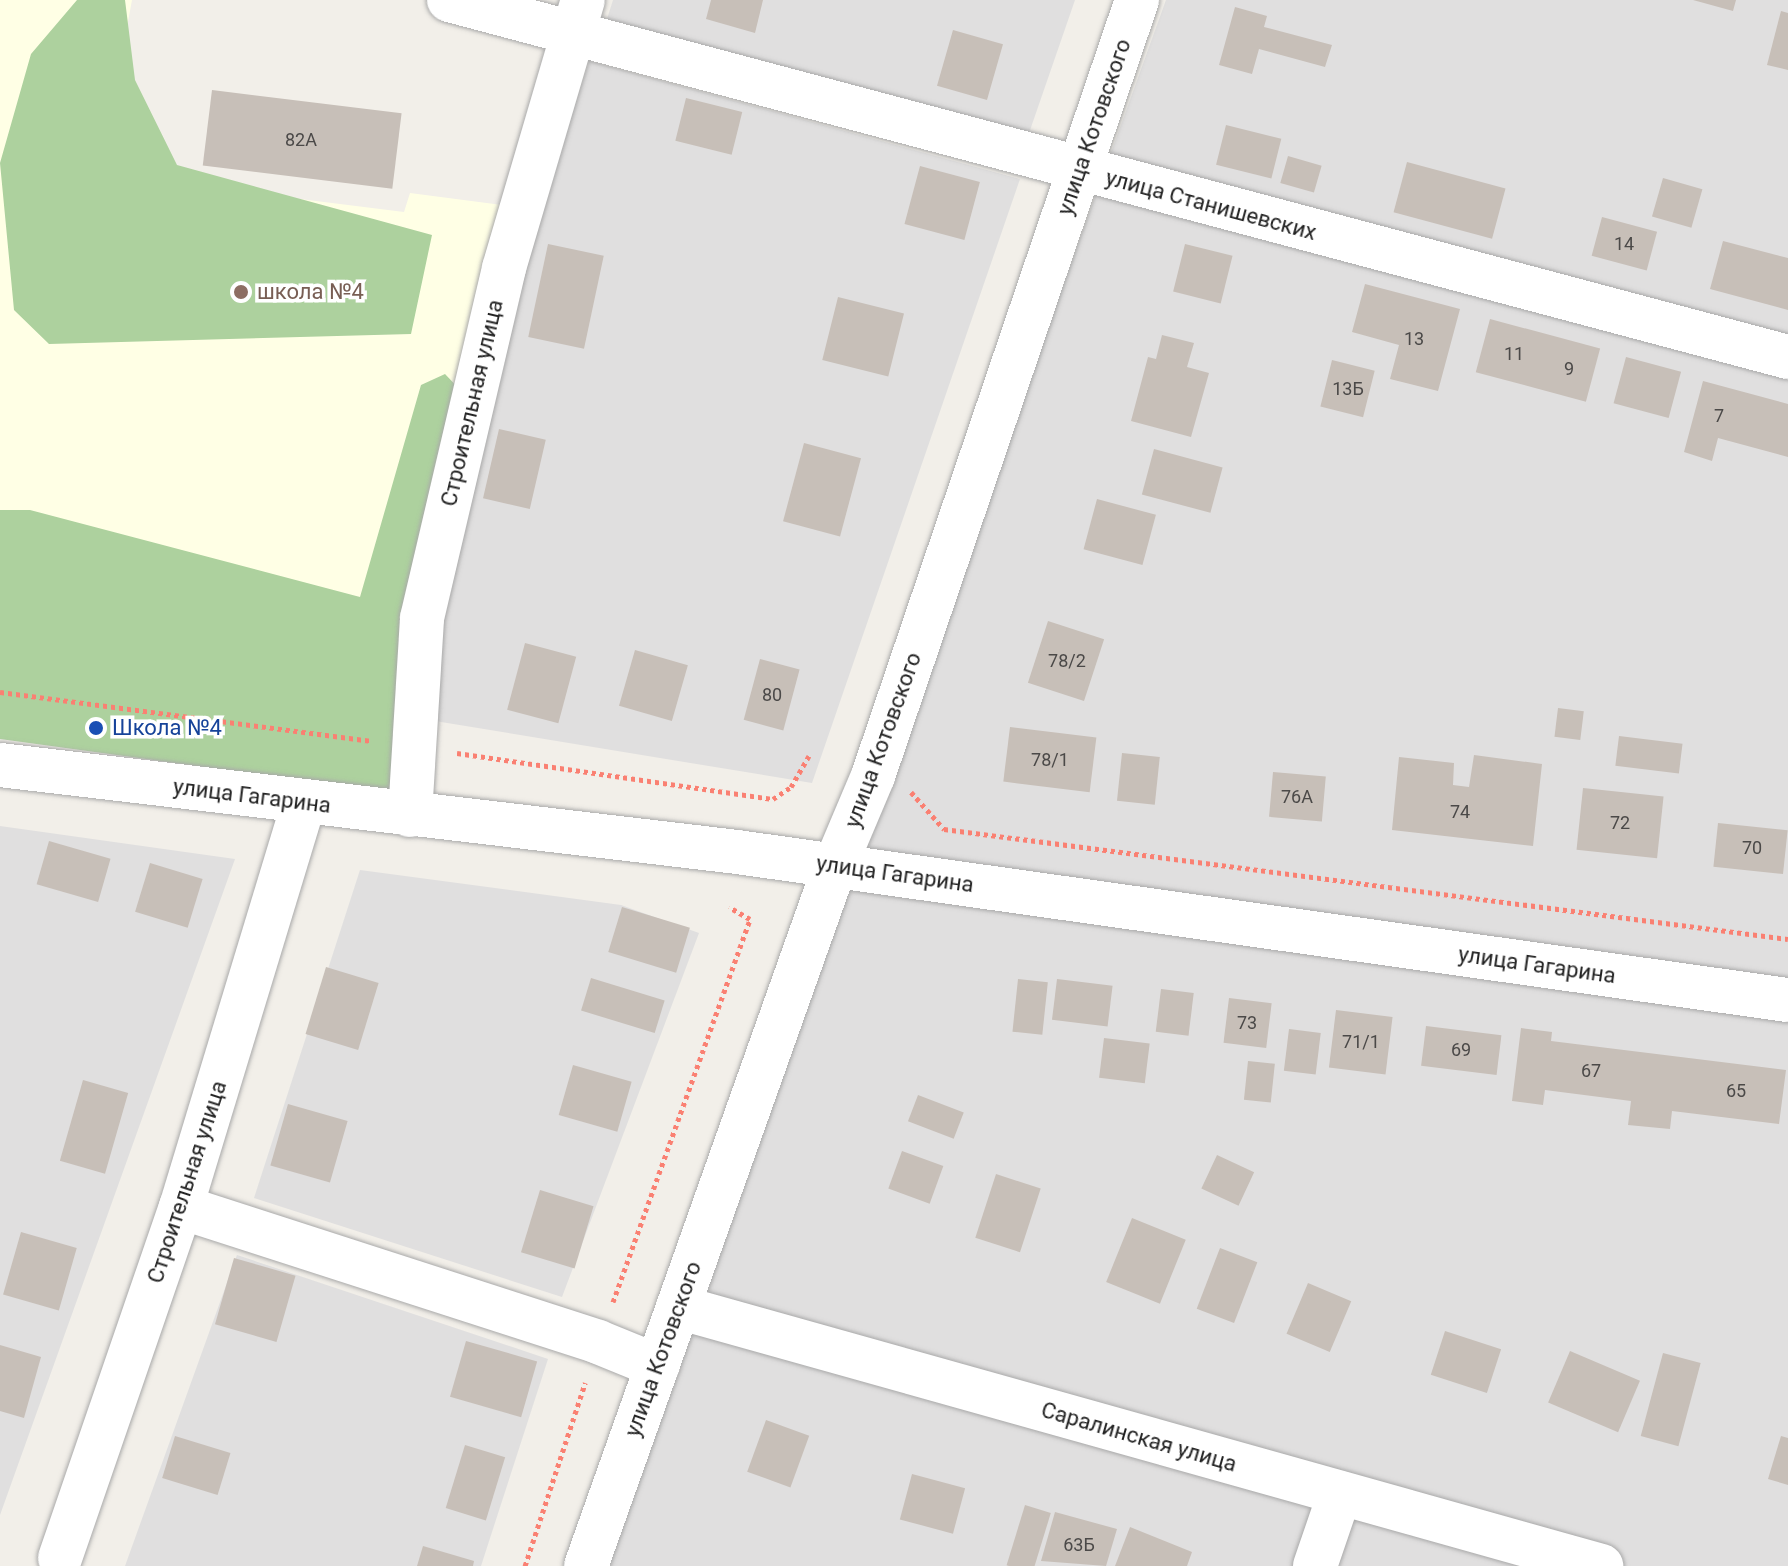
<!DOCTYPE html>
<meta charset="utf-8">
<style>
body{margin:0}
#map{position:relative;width:1788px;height:1566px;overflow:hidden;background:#f2efe9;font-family:Roboto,sans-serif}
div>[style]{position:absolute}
.residential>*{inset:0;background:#e0dfdf}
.education>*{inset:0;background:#ffffe5}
.forest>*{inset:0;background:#add19e}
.building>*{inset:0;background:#c7bfb8;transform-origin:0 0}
.path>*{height:5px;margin-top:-2.5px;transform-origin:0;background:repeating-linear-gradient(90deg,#fa8072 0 4px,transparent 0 8px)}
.roads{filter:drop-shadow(0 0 2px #a9a9a9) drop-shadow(0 0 2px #a9a9a9)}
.minor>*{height:44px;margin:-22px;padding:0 22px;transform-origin:22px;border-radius:22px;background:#fff}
.tertiary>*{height:44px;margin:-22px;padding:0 22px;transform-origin:22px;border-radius:22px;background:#fff}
.dots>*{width:22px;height:22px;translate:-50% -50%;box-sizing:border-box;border:4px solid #fff;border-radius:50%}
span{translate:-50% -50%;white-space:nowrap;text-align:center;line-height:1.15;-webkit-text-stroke:7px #fff;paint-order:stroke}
.number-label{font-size:18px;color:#4b4948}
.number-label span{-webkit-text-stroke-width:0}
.street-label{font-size:22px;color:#222}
.education-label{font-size:22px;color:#785e54}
.left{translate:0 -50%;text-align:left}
.transit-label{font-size:22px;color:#164399}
</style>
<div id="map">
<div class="residential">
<i style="clip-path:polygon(613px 0,1075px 0,1028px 136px,607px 19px)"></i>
<i style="clip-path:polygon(1166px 0,1788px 0,1788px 1566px,602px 1566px)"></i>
<i style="clip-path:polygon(589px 61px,1020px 179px,812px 783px,435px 721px,440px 617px,520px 277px)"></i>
<i style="clip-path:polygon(0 826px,235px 859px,0 1515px)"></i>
<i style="clip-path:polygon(360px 870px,621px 905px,699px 933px,562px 1297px,254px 1198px)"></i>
<i style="clip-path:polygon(237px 1255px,548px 1359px,481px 1566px,125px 1566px)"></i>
</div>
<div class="education">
<i style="clip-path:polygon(0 0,132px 0,100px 174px,404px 212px,410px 193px,502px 205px,389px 695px,0 647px)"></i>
</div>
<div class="forest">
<i style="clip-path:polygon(77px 0,125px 0,135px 80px,177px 165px,432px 235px,411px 334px,49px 344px,14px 310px,0 163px,31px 54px)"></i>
<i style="clip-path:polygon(445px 374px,465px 395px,394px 793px,0 739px,0 510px,30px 510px,360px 597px,421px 385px)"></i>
</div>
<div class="building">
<i style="clip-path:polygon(711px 0,763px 0,755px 33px,706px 19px)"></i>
<i style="clip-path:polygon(1693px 0,1736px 0,1733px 11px)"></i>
<i style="clip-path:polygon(1235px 7px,1267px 16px,1264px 27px,1332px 45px,1325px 67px,1259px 49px,1252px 74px,1219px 65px)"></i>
<i style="clip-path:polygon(1781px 11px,1788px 13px,1788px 70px,1767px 65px)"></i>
<i style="left:953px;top:30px;width:52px;height:58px;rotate:16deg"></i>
<i style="left:212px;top:90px;width:191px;height:76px;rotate:7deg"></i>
<i style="left:686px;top:98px;width:58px;height:44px;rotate:14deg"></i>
<i style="left:1226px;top:125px;width:57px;height:41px;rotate:14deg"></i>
<i style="left:1288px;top:156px;width:35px;height:28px;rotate:16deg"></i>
<i style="left:1407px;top:162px;width:102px;height:52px;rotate:15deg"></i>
<i style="left:920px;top:166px;width:62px;height:60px;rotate:15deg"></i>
<i style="left:1663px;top:178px;width:41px;height:40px;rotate:16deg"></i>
<i style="left:1602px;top:217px;width:57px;height:40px;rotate:15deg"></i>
<i style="clip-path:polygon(1723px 241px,1788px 258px,1788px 310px,1710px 289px)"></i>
<i style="left:548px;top:244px;width:57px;height:95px;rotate:12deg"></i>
<i style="left:1185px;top:244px;width:49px;height:49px;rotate:14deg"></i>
<i style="clip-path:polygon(1365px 284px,1460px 309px,1438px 391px,1390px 379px,1399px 345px,1352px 332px)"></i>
<i style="left:838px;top:297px;width:68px;height:65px;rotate:14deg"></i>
<i style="left:1490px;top:319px;width:114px;height:55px;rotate:15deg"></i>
<i style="clip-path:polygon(1162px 335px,1194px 343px,1187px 367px,1209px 373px,1191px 437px,1131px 421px,1148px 357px,1156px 359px)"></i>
<i style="left:1626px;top:357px;width:57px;height:48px;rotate:15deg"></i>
<i style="left:1332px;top:360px;width:44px;height:48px;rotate:14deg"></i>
<i style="clip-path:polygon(1703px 381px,1788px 404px,1788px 457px,1718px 438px,1712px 461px,1684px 452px)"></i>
<i style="left:499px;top:429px;width:48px;height:71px;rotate:13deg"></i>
<i style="left:804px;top:443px;width:59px;height:81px;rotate:15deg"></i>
<i style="left:1154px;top:449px;width:71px;height:47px;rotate:15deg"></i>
<i style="left:1097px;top:499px;width:61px;height:52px;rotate:15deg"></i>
<i style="left:1048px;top:621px;width:59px;height:65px;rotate:18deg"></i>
<i style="left:525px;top:643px;width:53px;height:69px;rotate:15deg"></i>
<i style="left:635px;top:650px;width:55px;height:58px;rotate:16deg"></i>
<i style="left:760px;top:659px;width:41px;height:63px;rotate:15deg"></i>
<i style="left:1558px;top:708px;width:26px;height:29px;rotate:7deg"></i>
<i style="left:1010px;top:727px;width:87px;height:55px;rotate:7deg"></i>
<i style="left:1619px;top:736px;width:64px;height:30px;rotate:7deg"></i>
<i style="left:1122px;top:753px;width:38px;height:48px;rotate:6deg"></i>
<i style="clip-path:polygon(1474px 755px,1542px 764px,1533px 846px,1392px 830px,1399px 757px,1454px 763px,1453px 785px,1469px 787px)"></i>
<i style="left:1273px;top:772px;width:53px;height:45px;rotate:5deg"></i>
<i style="left:1583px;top:788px;width:81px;height:62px;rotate:6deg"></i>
<i style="left:1718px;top:823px;width:70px;height:44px;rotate:6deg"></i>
<i style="left:49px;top:841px;width:64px;height:45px;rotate:16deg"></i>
<i style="left:150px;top:863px;width:55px;height:51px;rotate:17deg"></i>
<i style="left:622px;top:907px;width:71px;height:47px;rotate:17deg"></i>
<i style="left:326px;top:967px;width:55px;height:70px;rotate:17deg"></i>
<i style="left:591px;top:978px;width:77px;height:34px;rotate:17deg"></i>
<i style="left:1018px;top:979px;width:30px;height:53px;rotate:6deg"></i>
<i style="left:1057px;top:979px;width:56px;height:41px;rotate:7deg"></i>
<i style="left:1161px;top:989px;width:33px;height:43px;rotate:7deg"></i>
<i style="left:1229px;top:998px;width:43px;height:45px;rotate:7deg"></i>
<i style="left:1336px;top:1010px;width:57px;height:58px;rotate:7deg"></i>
<i style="left:1426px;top:1026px;width:76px;height:40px;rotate:7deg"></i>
<i style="clip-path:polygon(1521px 1028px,1552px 1032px,1551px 1041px,1786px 1070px,1779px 1124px,1672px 1111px,1670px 1129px,1628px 1125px,1631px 1101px,1545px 1090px,1543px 1105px,1512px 1101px)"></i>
<i style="left:1289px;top:1029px;width:32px;height:42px;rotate:7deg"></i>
<i style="left:1104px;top:1038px;width:46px;height:40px;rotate:7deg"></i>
<i style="left:1248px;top:1061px;width:27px;height:39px;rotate:6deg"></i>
<i style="left:573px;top:1065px;width:61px;height:52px;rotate:16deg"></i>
<i style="left:83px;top:1080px;width:47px;height:84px;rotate:16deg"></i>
<i style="left:918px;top:1095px;width:49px;height:28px;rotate:21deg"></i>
<i style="left:288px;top:1104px;width:62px;height:64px;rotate:16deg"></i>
<i style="left:902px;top:1151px;width:44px;height:40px;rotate:20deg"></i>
<i style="left:1217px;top:1155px;width:41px;height:37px;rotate:25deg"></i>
<i style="left:996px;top:1174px;width:47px;height:67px;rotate:18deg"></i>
<i style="left:540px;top:1190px;width:56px;height:65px;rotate:17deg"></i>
<i style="left:1132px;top:1218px;width:58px;height:69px;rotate:22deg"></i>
<i style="left:21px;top:1232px;width:58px;height:65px;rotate:16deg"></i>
<i style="left:1220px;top:1248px;width:40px;height:65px;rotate:21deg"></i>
<i style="left:234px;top:1258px;width:64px;height:69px;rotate:16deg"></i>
<i style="left:1308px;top:1283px;width:47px;height:55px;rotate:23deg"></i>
<i style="left:1445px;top:1331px;width:59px;height:46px;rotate:18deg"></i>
<i style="left:466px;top:1341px;width:74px;height:58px;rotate:16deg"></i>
<i style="clip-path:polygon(0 1345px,41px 1357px,24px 1418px,0 1411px)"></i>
<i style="left:1570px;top:1351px;width:76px;height:56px;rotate:23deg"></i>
<i style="left:1663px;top:1353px;width:39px;height:86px;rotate:15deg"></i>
<i style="left:766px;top:1420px;width:46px;height:55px;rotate:20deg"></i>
<i style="left:175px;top:1436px;width:58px;height:44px;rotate:17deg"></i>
<i style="clip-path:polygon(1781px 1436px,1788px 1438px,1788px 1485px,1768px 1479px)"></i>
<i style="left:465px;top:1445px;width:42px;height:66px;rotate:17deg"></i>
<i style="left:912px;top:1474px;width:55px;height:47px;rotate:15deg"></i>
<i style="left:1025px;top:1505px;width:27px;height:63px;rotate:17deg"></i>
<i style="clip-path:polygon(1055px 1512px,1117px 1529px,1106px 1566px,1041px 1561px)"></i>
<i style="clip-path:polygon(1130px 1527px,1192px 1552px,1187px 1566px,1115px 1566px)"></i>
<i style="clip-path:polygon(423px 1546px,474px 1561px,473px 1566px,417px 1566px)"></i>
</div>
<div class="path">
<i style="left:0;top:692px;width:375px;rotate:7.5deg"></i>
<i style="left:457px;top:753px;width:319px;rotate:8.3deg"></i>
<i style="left:773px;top:799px;width:22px;rotate:-34deg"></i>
<i style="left:791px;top:787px;width:36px;rotate:-60deg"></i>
<i style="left:911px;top:792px;width:50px;rotate:48.3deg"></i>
<i style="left:944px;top:829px;width:851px;rotate:7.43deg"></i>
<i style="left:613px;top:1302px;width:407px;rotate:-70.3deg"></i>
<i style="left:750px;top:919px;width:24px;rotate:-150deg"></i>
<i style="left:525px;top:1566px;width:193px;rotate:-71.8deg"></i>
</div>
<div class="roads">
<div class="minor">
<i style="left:449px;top:0;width:1386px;rotate:14.93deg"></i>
<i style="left:410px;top:815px;width:197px;rotate:-86.5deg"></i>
<i style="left:422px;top:618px;width:359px;rotate:-76.8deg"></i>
<i style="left:504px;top:268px;width:279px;rotate:-73.6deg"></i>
<i style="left:181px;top:1207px;width:438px;rotate:17.9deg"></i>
<i style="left:598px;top:1342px;width:64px;rotate:22.1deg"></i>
<i style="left:678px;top:1307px;width:959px;rotate:15.67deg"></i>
<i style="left:60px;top:1558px;width:371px;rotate:-71deg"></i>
<i style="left:181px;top:1207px;width:422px;rotate:-73.1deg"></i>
<i style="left:586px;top:1566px;width:743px;rotate:-70.42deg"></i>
<i style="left:835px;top:866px;width:98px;rotate:-67.1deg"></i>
<i style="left:873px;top:776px;width:820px;rotate:-71.21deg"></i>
<i style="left:1315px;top:1566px;width:77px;rotate:-71.1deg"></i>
</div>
<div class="tertiary">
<i style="left:0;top:765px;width:742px;rotate:6.73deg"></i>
<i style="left:737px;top:852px;width:1061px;rotate:8.02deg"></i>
</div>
</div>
<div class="dots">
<i style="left:241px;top:292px;background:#8d6e63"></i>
<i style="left:96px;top:728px;background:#1a4fb4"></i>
</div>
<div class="number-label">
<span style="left:301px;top:140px">82А</span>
<span style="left:1624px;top:244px">14</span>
<span style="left:1414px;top:339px">13</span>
<span style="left:1514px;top:354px">11</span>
<span style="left:1569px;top:369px">9</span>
<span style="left:1348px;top:389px">13Б</span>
<span style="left:1719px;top:416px">7</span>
<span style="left:1067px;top:661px">78/2</span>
<span style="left:772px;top:695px">80</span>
<span style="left:1050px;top:760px">78/1</span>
<span style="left:1297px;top:797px">76А</span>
<span style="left:1460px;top:812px">74</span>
<span style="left:1620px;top:823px">72</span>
<span style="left:1752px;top:848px">70</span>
<span style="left:1247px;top:1023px">73</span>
<span style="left:1361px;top:1042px">71/1</span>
<span style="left:1461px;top:1050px">69</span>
<span style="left:1591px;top:1071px">67</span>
<span style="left:1736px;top:1091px">65</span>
<span style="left:1079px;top:1545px">63Б</span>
</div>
<div class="street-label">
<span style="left:1094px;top:127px;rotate:-71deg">улица Котовского</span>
<span style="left:1211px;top:205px;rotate:15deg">улица Станишевских</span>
<span style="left:472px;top:403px;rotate:-77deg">Строительная улица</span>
<span style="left:883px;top:740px;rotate:-70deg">улица Котовского</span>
<span style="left:252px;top:796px;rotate:7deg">улица Гагарина</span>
<span style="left:895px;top:874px;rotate:8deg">улица Гагарина</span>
<span style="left:1537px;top:965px;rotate:8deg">улица Гагарина</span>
<span style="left:187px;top:1182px;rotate:-72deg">Строительная улица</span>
<span style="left:663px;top:1349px;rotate:-70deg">улица Котовского</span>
<span style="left:1139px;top:1437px;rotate:16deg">Саралинская улица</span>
</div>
<div class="education-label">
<span class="left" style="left:257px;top:292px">школа №4</span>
</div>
<div class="transit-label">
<span class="left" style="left:112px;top:728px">Школа №4</span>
</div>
</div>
